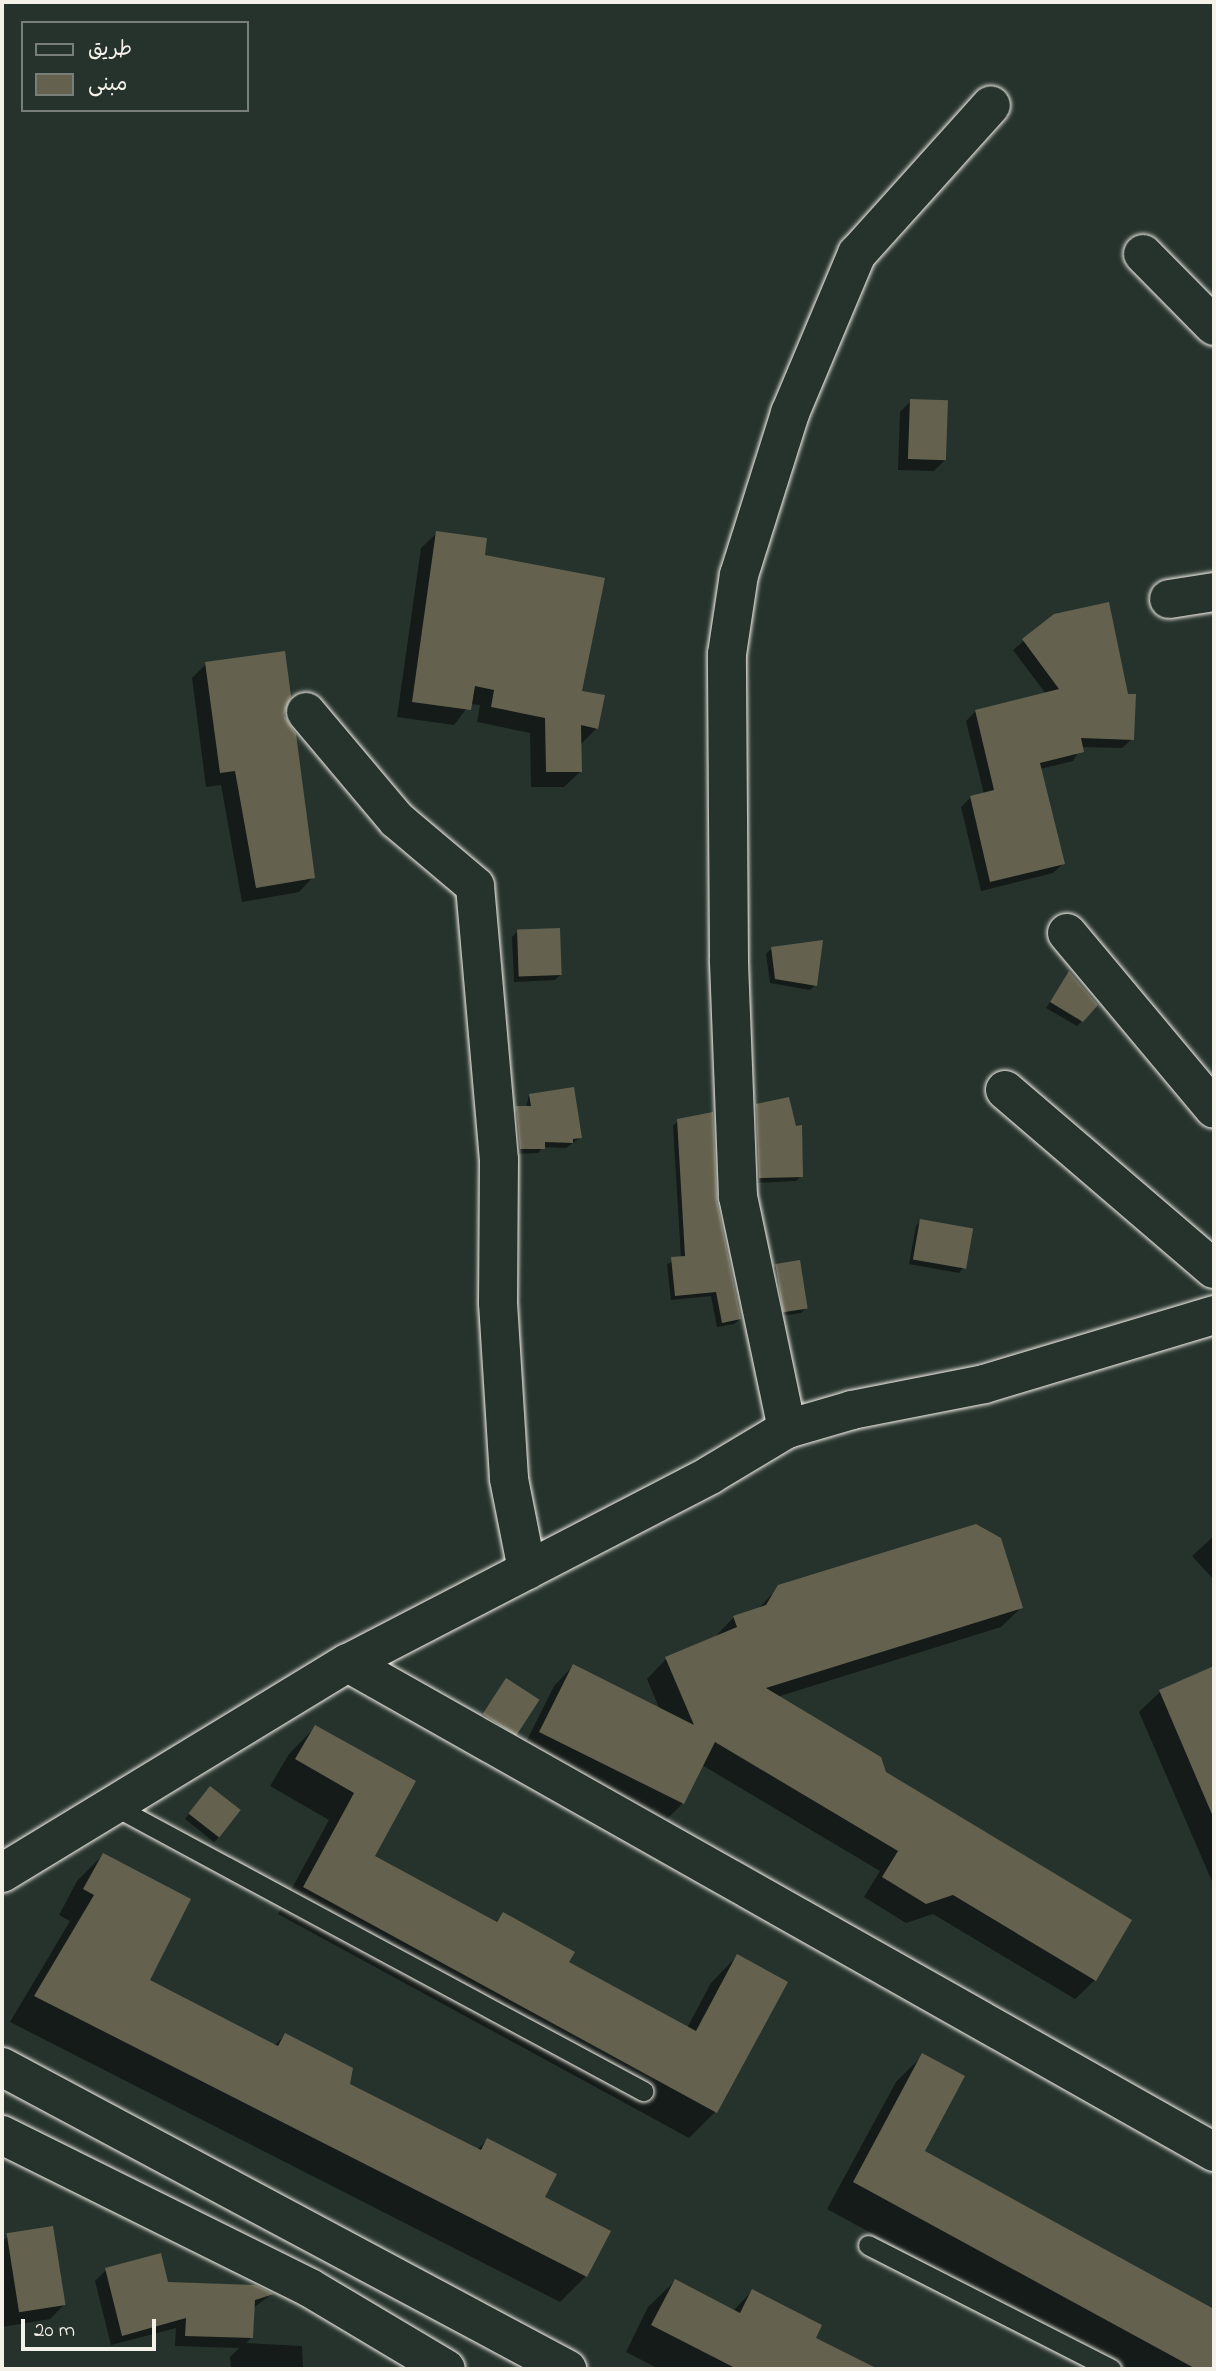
<!DOCTYPE html>
<meta charset="utf-8">
<style>
body{margin:0}
#map{position:relative;width:1216px;height:2371px;overflow:hidden;background:#26332d;font-family:"Indie Flower","Playpen Sans Arabic",sans-serif}
div>[style]{position:absolute}
.shadow>*{inset:0;background:#0007}
.building>*{inset:0;background:#64624e;transform-origin:0 0}
.roads{filter:drop-shadow(0 0 2px #f4f1e8) drop-shadow(0 0 2px #f4f1e8)}
.service>*{height:19px;margin:-9.5px;padding:0 9.5px;transform-origin:9.5px;border-radius:9.5px;background:#26332d}
.minor>*{height:38px;margin:-19px;padding:0 19px;transform-origin:19px;border-radius:19px;background:#26332d}
.secondary>*{height:38px;margin:-19px;padding:0 19px;transform-origin:19px;border-radius:19px;background:#26332d}
span{translate:-50% -50%;white-space:nowrap;text-align:center;line-height:1.15;-webkit-text-stroke:5px #26332d;paint-order:stroke}
.frame{position:absolute;inset:0;border:4px solid #f4f1e8;pointer-events:none}
.legend{position:absolute;left:21px;top:21px;width:228px;height:91px;box-sizing:border-box;background:#26332d;border:2px solid #787f78;margin:0;padding:9px 12px;list-style:none;font-size:21px;color:#f4f1e8}
.legend li{display:flex;align-items:center;gap:14px;height:35px}
.legend b{width:35px;border:2px solid #787f78}
.scale{position:absolute;left:21px;top:2319px;width:135px;height:32px;box-sizing:border-box;border:4px solid #f4f1e8;border-top:0;padding-left:9px;font-size:21px;line-height:24px;white-space:nowrap;color:#f4f1e8;-webkit-text-stroke:5px #26332d;paint-order:stroke}
</style>
<div id="map">
<div class="shadow">
<i style="clip-path:polygon(911px 401px,945px 460px,934px 471px,898px 470px,900px 412px)"></i>
<i style="clip-path:polygon(437px 533px,483px 556px,580px 693px,597px 728px,581px 744px,580px 772px,564px 787px,531px 787px,530px 733px,477px 722px,480px 705px,470px 704px,454px 725px,397px 717px,421px 548px)"></i>
<i style="clip-path:polygon(1054px 616px,1132px 739px,1122px 748px,1081px 747px,1073px 761px,1040px 769px,1063px 864px,1053px 873px,981px 891px,961px 807px,971px 797px,984px 794px,966px 721px,976px 711px,1046px 694px,1013px 650px)"></i>
<i style="clip-path:polygon(206px 664px,283px 715px,313px 877px,299px 892px,242px 902px,221px 785px,206px 787px,192px 678px)"></i>
<i style="clip-path:polygon(517px 932px,560px 975px,555px 980px,514px 982px,512px 937px)"></i>
<i style="clip-path:polygon(772px 948px,815px 985px,810px 990px,770px 983px,766px 954px)"></i>
<i style="clip-path:polygon(1069px 973px,1082px 1021px,1077px 1026px,1046px 1008px)"></i>
<i style="clip-path:polygon(529px 1095px,581px 1137px,566px 1148px,543px 1147px,538px 1153px,515px 1154px,512px 1113px,526px 1108px)"></i>
<i style="clip-path:polygon(757px 1105px,801px 1176px,796px 1181px,755px 1183px,752px 1111px)"></i>
<i style="clip-path:polygon(678px 1121px,715px 1202px,740px 1319px,734px 1324px,717px 1327px,711px 1296px,671px 1300px,667px 1264px,681px 1258px,673px 1126px)"></i>
<i style="clip-path:polygon(921px 1221px,964px 1267px,959px 1273px,909px 1264px,916px 1226px)"></i>
<i style="clip-path:polygon(775px 1266px,806px 1308px,801px 1313px,780px 1316px,770px 1271px)"></i>
<i style="clip-path:polygon(1214px 1536px,1214px 1580px,1192px 1556px)"></i>
<i style="clip-path:polygon(779px 1587px,1021px 1608px,1001px 1627px,777px 1697px,885px 1773px,1095px 1980px,1075px 1999px,933px 1914px,906px 1923px,864px 1897px,880px 1871px,702px 1765px,683px 1803px,663px 1823px,521px 1752px,554px 1686px,573px 1666px,660px 1710px,647px 1679px,666px 1659px,715px 1637px,734px 1617px,757px 1610px)"></i>
<i style="clip-path:polygon(1214px 1668px,1214px 1886px,1139px 1712px,1160px 1692px)"></i>
<i style="clip-path:polygon(506px 1680px,517px 1733px,512px 1738px,479px 1719px)"></i>
<i style="clip-path:polygon(315px 1727px,414px 1782px,373px 1857px,495px 1923px,503px 1914px,567px 1963px,687px 2028px,711px 1983px,737px 1956px,716px 2111px,689px 2138px,278px 1914px,329px 1820px,270px 1786px,289px 1754px)"></i>
<i style="clip-path:polygon(205px 1793px,219px 1837px,214px 1842px,185px 1819px)"></i>
<i style="clip-path:polygon(103px 1855px,147px 1981px,274px 2046px,285px 2035px,348px 2085px,477px 2150px,487px 2140px,543px 2198px,586px 2276px,560px 2302px,10px 2022px,70px 1921px,59px 1915px,77px 1881px)"></i>
<i style="clip-path:polygon(923px 2055px,923px 2152px,1214px 2311px,1214px 2369px,1121px 2369px,827px 2209px,896px 2082px)"></i>
<i style="clip-path:polygon(8px 2236px,65px 2304px,50px 2319px,2px 2327px,2px 2242px)"></i>
<i style="clip-path:polygon(106px 2270px,167px 2284px,255px 2287px,271px 2295px,253px 2308px,252px 2337px,246px 2343px,302px 2346px,303px 2369px,231px 2369px,230px 2357px,239px 2348px,175px 2346px,176px 2328px,111px 2345px,95px 2281px)"></i>
<i style="clip-path:polygon(675px 2281px,733px 2311px,752px 2291px,814px 2338px,874px 2369px,659px 2369px,626px 2352px,648px 2307px)"></i>
</div>
<div class="building">
<i style="left:910px;top:399px;width:38px;height:60px;rotate:2deg"></i>
<i style="clip-path:polygon(436px 531px,487px 538px,485px 555px,605px 578px,582px 691px,605px 695px,598px 729px,581px 725px,582px 772px,546px 772px,545px 718px,491px 707px,494px 690px,475px 686px,471px 710px,412px 702px)"></i>
<i style="clip-path:polygon(1109px 602px,1128px 694px,1136px 694px,1134px 740px,1081px 738px,1084px 752px,1040px 763px,1065px 864px,990px 882px,970px 796px,994px 790px,975px 710px,1059px 689px,1022px 639px,1054px 614px)"></i>
<i style="clip-path:polygon(285px 651px,291px 696px,284px 715px,296px 734px,315px 878px,256px 888px,235px 771px,220px 773px,205px 662px)"></i>
<i style="left:560px;top:928px;width:47px;height:43px;rotate:88deg"></i>
<i style="clip-path:polygon(823px 940px,817px 986px,775px 979px,771px 947px)"></i>
<i style="clip-path:polygon(1069px 971px,1098px 1005px,1083px 1022px,1050px 1002px)"></i>
<i style="clip-path:polygon(574px 1087px,582px 1138px,573px 1139px,573px 1143px,545px 1142px,545px 1149px,520px 1149px,516px 1106px,531px 1106px,529px 1094px)"></i>
<i style="clip-path:polygon(789px 1097px,796px 1126px,802px 1125px,803px 1177px,759px 1178px,756px 1104px)"></i>
<i style="clip-path:polygon(713px 1112px,717px 1201px,741px 1319px,722px 1323px,716px 1292px,675px 1296px,671px 1257px,685px 1256px,677px 1119px)"></i>
<i style="left:920px;top:1219px;width:54px;height:41px;rotate:10deg"></i>
<i style="left:800px;top:1260px;width:49px;height:25px;rotate:81deg"></i>
<i style="clip-path:polygon(976px 1524px,1001px 1538px,1023px 1608px,766px 1688px,881px 1757px,886px 1772px,1132px 1920px,1096px 1981px,953px 1895px,926px 1904px,882px 1877px,898px 1851px,715px 1742px,684px 1804px,539px 1732px,573px 1664px,694px 1725px,665px 1657px,737px 1627px,733px 1616px,766px 1605px,778px 1585px)"></i>
<i style="clip-path:polygon(1214px 1666px,1214px 1819px,1159px 1690px)"></i>
<i style="left:506px;top:1678px;width:40px;height:43px;rotate:33deg"></i>
<i style="clip-path:polygon(315px 1725px,416px 1781px,375px 1856px,497px 1922px,503px 1912px,575px 1952px,569px 1962px,696px 2031px,737px 1954px,788px 1982px,717px 2113px,303px 1887px,354px 1793px,295px 1759px)"></i>
<i style="left:210px;top:1786px;width:39px;height:35px;rotate:38deg"></i>
<i style="clip-path:polygon(103px 1853px,191px 1899px,150px 1980px,278px 2046px,285px 2033px,353px 2068px,350px 2084px,481px 2150px,487px 2138px,557px 2174px,545px 2197px,611px 2231px,587px 2277px,34px 1996px,94px 1895px,83px 1889px)"></i>
<i style="clip-path:polygon(922px 2053px,965px 2076px,925px 2151px,1214px 2309px,1214px 2369px,1196px 2369px,853px 2182px)"></i>
<i style="left:53px;top:2226px;width:80px;height:47px;rotate:81deg"></i>
<i style="clip-path:polygon(161px 2253px,168px 2282px,255px 2285px,274px 2294px,255px 2300px,253px 2338px,185px 2336px,186px 2318px,122px 2336px,105px 2268px)"></i>
<i style="clip-path:polygon(675px 2279px,740px 2313px,752px 2289px,822px 2325px,816px 2338px,878px 2369px,737px 2369px,651px 2325px)"></i>
</div>
<div class="roads">
<div class="service">
<i style="left:116px;top:1807px;width:599px;rotate:28.32deg"></i>
<i style="left:868px;top:2245px;width:273px;rotate:27deg"></i>
</div>
<div class="minor">
<i style="left:1143px;top:254px;width:101px;rotate:45.4deg"></i>
<i style="left:1169px;top:599px;width:46px;rotate:-8.8deg"></i>
<i style="left:306px;top:712px;width:141px;rotate:49.9deg"></i>
<i style="left:397px;top:820px;width:102px;rotate:40.2deg"></i>
<i style="left:475px;top:886px;width:275px;rotate:85deg"></i>
<i style="left:499px;top:1160px;width:143px;rotate:90.4deg"></i>
<i style="left:498px;top:1303px;width:176px;rotate:86.4deg"></i>
<i style="left:509px;top:1479px;width:93px;rotate:78.8deg"></i>
<i style="left:1067px;top:933px;width:229px;rotate:50.1deg"></i>
<i style="left:1005px;top:1090px;width:275px;rotate:40.6deg"></i>
<i style="left:787px;top:1429px;width:237px;rotate:-101.9deg"></i>
<i style="left:738px;top:1197px;width:238px;rotate:-92.2deg"></i>
<i style="left:729px;top:959px;width:305px;rotate:-90.4deg"></i>
<i style="left:727px;top:654px;width:80px;rotate:-81.4deg"></i>
<i style="left:739px;top:575px;width:170px;rotate:-72.5deg"></i>
<i style="left:790px;top:413px;width:173px;rotate:-67.2deg"></i>
<i style="left:857px;top:254px;width:200px;rotate:-48deg"></i>
<i style="left:348px;top:1663px;width:995px;rotate:29.45deg"></i>
<i style="left:2px;top:1873px;width:405px;rotate:-31.3deg"></i>
<i style="left:348px;top:1663px;width:408px;rotate:-27.4deg"></i>
<i style="left:710px;top:1475px;width:90px;rotate:-30.9deg"></i>
<i style="left:787px;top:1429px;width:68px;rotate:-16.3deg"></i>
<i style="left:852px;top:1410px;width:135px;rotate:-11.1deg"></i>
<i style="left:984px;top:1384px;width:240px;rotate:-16.7deg"></i>
</div>
<div class="secondary">
<i style="left:2px;top:2067px;width:641px;rotate:28.13deg"></i>
<i style="left:2px;top:2135px;width:344px;rotate:26.4deg"></i>
<i style="left:310px;top:2288px;width:158px;rotate:30.8deg"></i>
</div>
</div>
<div class="frame"></div>
<ul class="legend">
<li><b style="height:9px;background:#26332d"></b>طريق</li>
<li><b style="height:19px;background:#64624e"></b>مبنى</li>
</ul>
<div class="scale">20 m</div>
</div>
